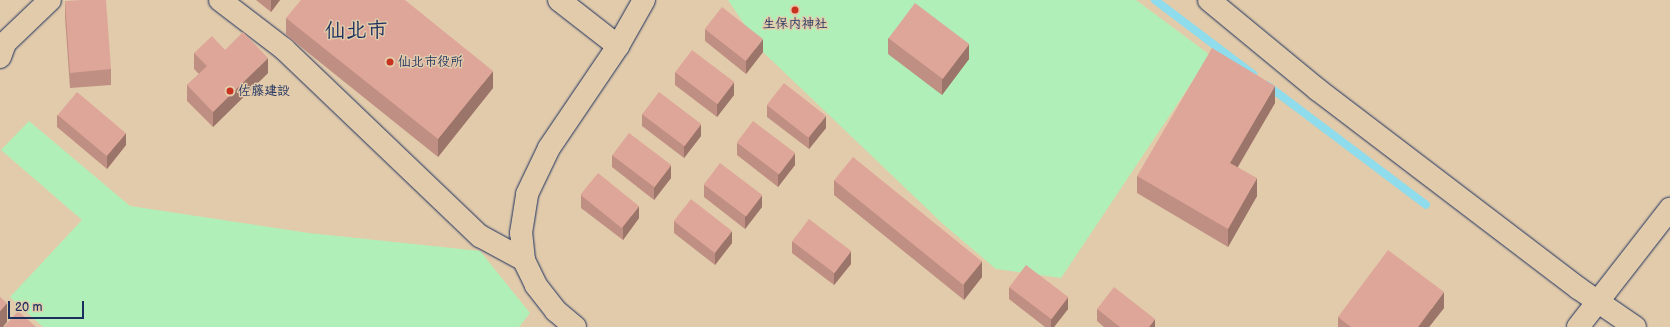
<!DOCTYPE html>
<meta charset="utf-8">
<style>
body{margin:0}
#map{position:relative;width:1670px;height:327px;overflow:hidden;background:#e2cbab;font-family:"Balsamiq Sans","Klee One",sans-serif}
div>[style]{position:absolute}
.green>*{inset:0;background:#b0f0b8}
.stream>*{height:8px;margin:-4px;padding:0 4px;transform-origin:4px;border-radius:4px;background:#8edcec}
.roads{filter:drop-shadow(0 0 1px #1b2f5e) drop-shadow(0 0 1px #1b2f5e)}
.minor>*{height:22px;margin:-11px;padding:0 11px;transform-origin:11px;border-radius:11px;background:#e2cbab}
.wall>*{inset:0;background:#bf8f83}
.shaded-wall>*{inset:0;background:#9b746a}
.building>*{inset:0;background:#dea698;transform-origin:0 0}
.dots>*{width:11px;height:11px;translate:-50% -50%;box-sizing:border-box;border:2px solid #e2cbab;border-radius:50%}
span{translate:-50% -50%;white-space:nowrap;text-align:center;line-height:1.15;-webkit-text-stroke:3px #e2cbab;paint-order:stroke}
.poi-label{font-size:13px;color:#1b2f5e;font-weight:700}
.left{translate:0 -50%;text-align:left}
.town-label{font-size:21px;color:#1b2f5e;font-weight:700}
.scale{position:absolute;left:8px;top:301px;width:76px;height:18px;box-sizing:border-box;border:2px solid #1b2f5e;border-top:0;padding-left:5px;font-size:12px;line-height:14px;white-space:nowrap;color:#1b2f5e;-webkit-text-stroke:3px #e2cbab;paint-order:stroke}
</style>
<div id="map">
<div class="green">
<i style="clip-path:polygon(728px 0,1136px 0,1210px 55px,1061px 278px,996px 269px,943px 224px,763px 52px)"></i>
<i style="clip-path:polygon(29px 121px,130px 206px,309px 233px,480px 251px,530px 313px,519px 327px,43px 327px,10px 297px,82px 220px,1px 150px)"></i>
</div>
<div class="stream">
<i style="left:1155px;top:0;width:123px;rotate:37.1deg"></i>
<i style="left:1267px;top:85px;width:199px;rotate:37deg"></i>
</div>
<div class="roads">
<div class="minor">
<i style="left:220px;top:0;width:81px;rotate:37.4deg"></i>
<i style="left:284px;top:49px;width:271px;rotate:43.7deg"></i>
<i style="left:480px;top:236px;width:50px;rotate:28.6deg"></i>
<i style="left:559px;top:0;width:75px;rotate:37.9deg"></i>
<i style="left:1209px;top:0;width:141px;rotate:39.5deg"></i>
<i style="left:1318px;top:90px;width:327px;rotate:37.3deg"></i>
<i style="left:1578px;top:288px;width:69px;rotate:34.4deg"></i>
<i style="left:0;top:57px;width:15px;rotate:-70deg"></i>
<i style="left:5px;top:43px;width:62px;rotate:-43.7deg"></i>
<i style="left:575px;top:327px;width:25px;rotate:-140deg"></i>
<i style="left:556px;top:311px;width:33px;rotate:-128deg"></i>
<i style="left:536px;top:285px;width:28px;rotate:-116deg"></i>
<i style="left:524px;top:260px;width:27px;rotate:-96deg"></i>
<i style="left:521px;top:233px;width:39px;rotate:-81deg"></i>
<i style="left:527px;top:194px;width:51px;rotate:-64.4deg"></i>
<i style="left:549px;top:148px;width:123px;rotate:-55.9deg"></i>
<i style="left:618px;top:46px;width:53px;rotate:-60.5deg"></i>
<i style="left:1578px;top:327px;width:150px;rotate:-52.1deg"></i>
</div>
</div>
<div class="wall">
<i style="clip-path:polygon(256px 0,280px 0,271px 12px)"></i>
<i style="clip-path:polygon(65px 1px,111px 69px,111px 85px,70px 88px,65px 17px)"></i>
<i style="clip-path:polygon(286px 18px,493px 88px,438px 157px,286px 35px)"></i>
<i style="clip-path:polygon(705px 29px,763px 52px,746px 74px,705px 41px)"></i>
<i style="clip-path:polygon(888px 38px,969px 59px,942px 95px,888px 54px)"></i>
<i style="clip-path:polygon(225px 50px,268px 73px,213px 127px,187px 101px,187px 85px,199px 74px,194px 69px,194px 53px)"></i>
<i style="clip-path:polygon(675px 72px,734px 95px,717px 117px,675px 85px)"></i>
<i style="clip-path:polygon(1275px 103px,1238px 167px,1257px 196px,1228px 247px,1137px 193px,1137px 176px)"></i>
<i style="clip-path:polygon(767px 105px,826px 128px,809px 149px,767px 117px)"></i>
<i style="clip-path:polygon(642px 114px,701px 136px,684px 158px,642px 126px)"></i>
<i style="clip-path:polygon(57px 115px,126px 145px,107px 169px,57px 127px)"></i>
<i style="clip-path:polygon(737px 143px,795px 165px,778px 187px,737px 155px)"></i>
<i style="clip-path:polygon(612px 155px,671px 178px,654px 200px,612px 167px)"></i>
<i style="clip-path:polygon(834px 180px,982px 277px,964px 300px,834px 195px)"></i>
<i style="clip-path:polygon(704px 185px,762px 207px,745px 229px,704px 197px)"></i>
<i style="clip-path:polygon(581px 195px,639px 218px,623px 240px,581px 208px)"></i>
<i style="clip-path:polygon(674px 221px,732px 243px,715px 265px,674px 233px)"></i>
<i style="clip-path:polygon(792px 241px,851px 264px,834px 285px,792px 253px)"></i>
<i style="clip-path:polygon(1009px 287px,1068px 309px,1054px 327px,1045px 327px,1009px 299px)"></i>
<i style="clip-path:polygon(1444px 308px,1429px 327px,1338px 327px,1338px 317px)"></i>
<i style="clip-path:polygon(1097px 309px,1155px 327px,1104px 327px,1097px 321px)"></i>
</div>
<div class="shaded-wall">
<i style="clip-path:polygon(271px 0,280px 0,271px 12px)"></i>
<i style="clip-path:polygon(763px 39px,763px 52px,746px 74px,746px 61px)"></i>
<i style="clip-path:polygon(969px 44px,969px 59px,942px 95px,942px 79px)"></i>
<i style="clip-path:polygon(268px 58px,268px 73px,213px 127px,213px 112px)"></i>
<i style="clip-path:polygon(493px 71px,493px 88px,438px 157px,438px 139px)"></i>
<i style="clip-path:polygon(734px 82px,734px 95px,717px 117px,717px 104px)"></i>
<i style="clip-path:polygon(1275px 86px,1275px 103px,1230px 180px,1230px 163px)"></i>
<i style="clip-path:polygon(826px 116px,826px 128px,809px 149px,809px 137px)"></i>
<i style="clip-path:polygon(701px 124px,701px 136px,684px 158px,684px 146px)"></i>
<i style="clip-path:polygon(126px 133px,126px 145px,107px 169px,107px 156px)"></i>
<i style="clip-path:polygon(795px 153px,795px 165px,778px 187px,778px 175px)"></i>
<i style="clip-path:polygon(671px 165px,671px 178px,654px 200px,654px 188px)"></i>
<i style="clip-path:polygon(1257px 178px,1257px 196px,1228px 247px,1228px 229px)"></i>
<i style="clip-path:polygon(762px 195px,762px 207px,745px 229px,745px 217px)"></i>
<i style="clip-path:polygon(639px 206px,639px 218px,623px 240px,623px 227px)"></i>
<i style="clip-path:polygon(732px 231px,732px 243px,715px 265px,715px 253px)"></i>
<i style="clip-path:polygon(851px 251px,851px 264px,834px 285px,834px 273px)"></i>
<i style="clip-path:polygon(982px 261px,982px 277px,964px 300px,964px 284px)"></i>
<i style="clip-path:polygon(1444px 292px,1444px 308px,1429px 327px,1418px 327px)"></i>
<i style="clip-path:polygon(1068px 297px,1068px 309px,1054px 327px,1051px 327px,1051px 319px)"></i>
<i style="clip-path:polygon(7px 303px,7px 322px,3px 327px,0 327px,0 311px)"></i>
<i style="clip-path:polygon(1155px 319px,1155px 327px,1149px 327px)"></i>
</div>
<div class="building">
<i style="clip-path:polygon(83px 0,106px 0,111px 69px,70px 73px,65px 1px)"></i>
<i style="clip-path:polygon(301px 0,405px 0,493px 71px,438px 139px,286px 18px)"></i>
<i style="left:915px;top:3px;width:68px;height:44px;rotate:37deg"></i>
<i style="left:722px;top:7px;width:52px;height:28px;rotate:38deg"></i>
<i style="clip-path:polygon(243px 32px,268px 58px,213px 112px,187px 85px,207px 66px,194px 53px,212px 36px,225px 50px)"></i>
<i style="clip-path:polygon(1212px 48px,1275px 86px,1230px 163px,1257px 178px,1228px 229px,1137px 176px)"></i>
<i style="left:692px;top:50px;width:53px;height:28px;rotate:37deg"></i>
<i style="left:784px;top:83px;width:53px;height:28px;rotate:38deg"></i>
<i style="left:77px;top:92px;width:64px;height:30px;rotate:40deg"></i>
<i style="left:659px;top:92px;width:53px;height:28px;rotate:37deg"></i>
<i style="left:753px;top:121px;width:53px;height:27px;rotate:37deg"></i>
<i style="left:629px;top:133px;width:53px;height:28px;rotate:37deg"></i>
<i style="left:853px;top:157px;width:166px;height:30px;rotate:39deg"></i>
<i style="left:720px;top:163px;width:53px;height:27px;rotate:37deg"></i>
<i style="left:598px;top:173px;width:53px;height:28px;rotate:39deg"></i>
<i style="left:691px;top:199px;width:52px;height:28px;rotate:38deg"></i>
<i style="left:809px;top:219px;width:53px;height:28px;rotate:37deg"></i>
<i style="clip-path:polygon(1388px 250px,1444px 292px,1418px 327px,1351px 327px,1338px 317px)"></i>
<i style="left:1026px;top:265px;width:53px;height:28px;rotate:37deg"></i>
<i style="clip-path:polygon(1114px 287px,1155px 319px,1149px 327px,1120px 327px,1097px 309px)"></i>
<i style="clip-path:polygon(0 297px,7px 303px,0 311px)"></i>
<i style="clip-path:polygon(18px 311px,36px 327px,4px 327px)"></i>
</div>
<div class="dots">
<i style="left:795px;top:10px;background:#c8321e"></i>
<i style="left:390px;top:62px;background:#c8321e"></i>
<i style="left:230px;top:91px;background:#c8321e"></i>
</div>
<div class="poi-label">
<span style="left:795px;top:24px">生保内神社</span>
<span class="left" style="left:398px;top:62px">仙北市役所</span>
<span class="left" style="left:238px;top:91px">佐藤建設</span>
</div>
<div class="town-label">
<span style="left:356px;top:31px">仙北市</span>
</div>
<div class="scale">20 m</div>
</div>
